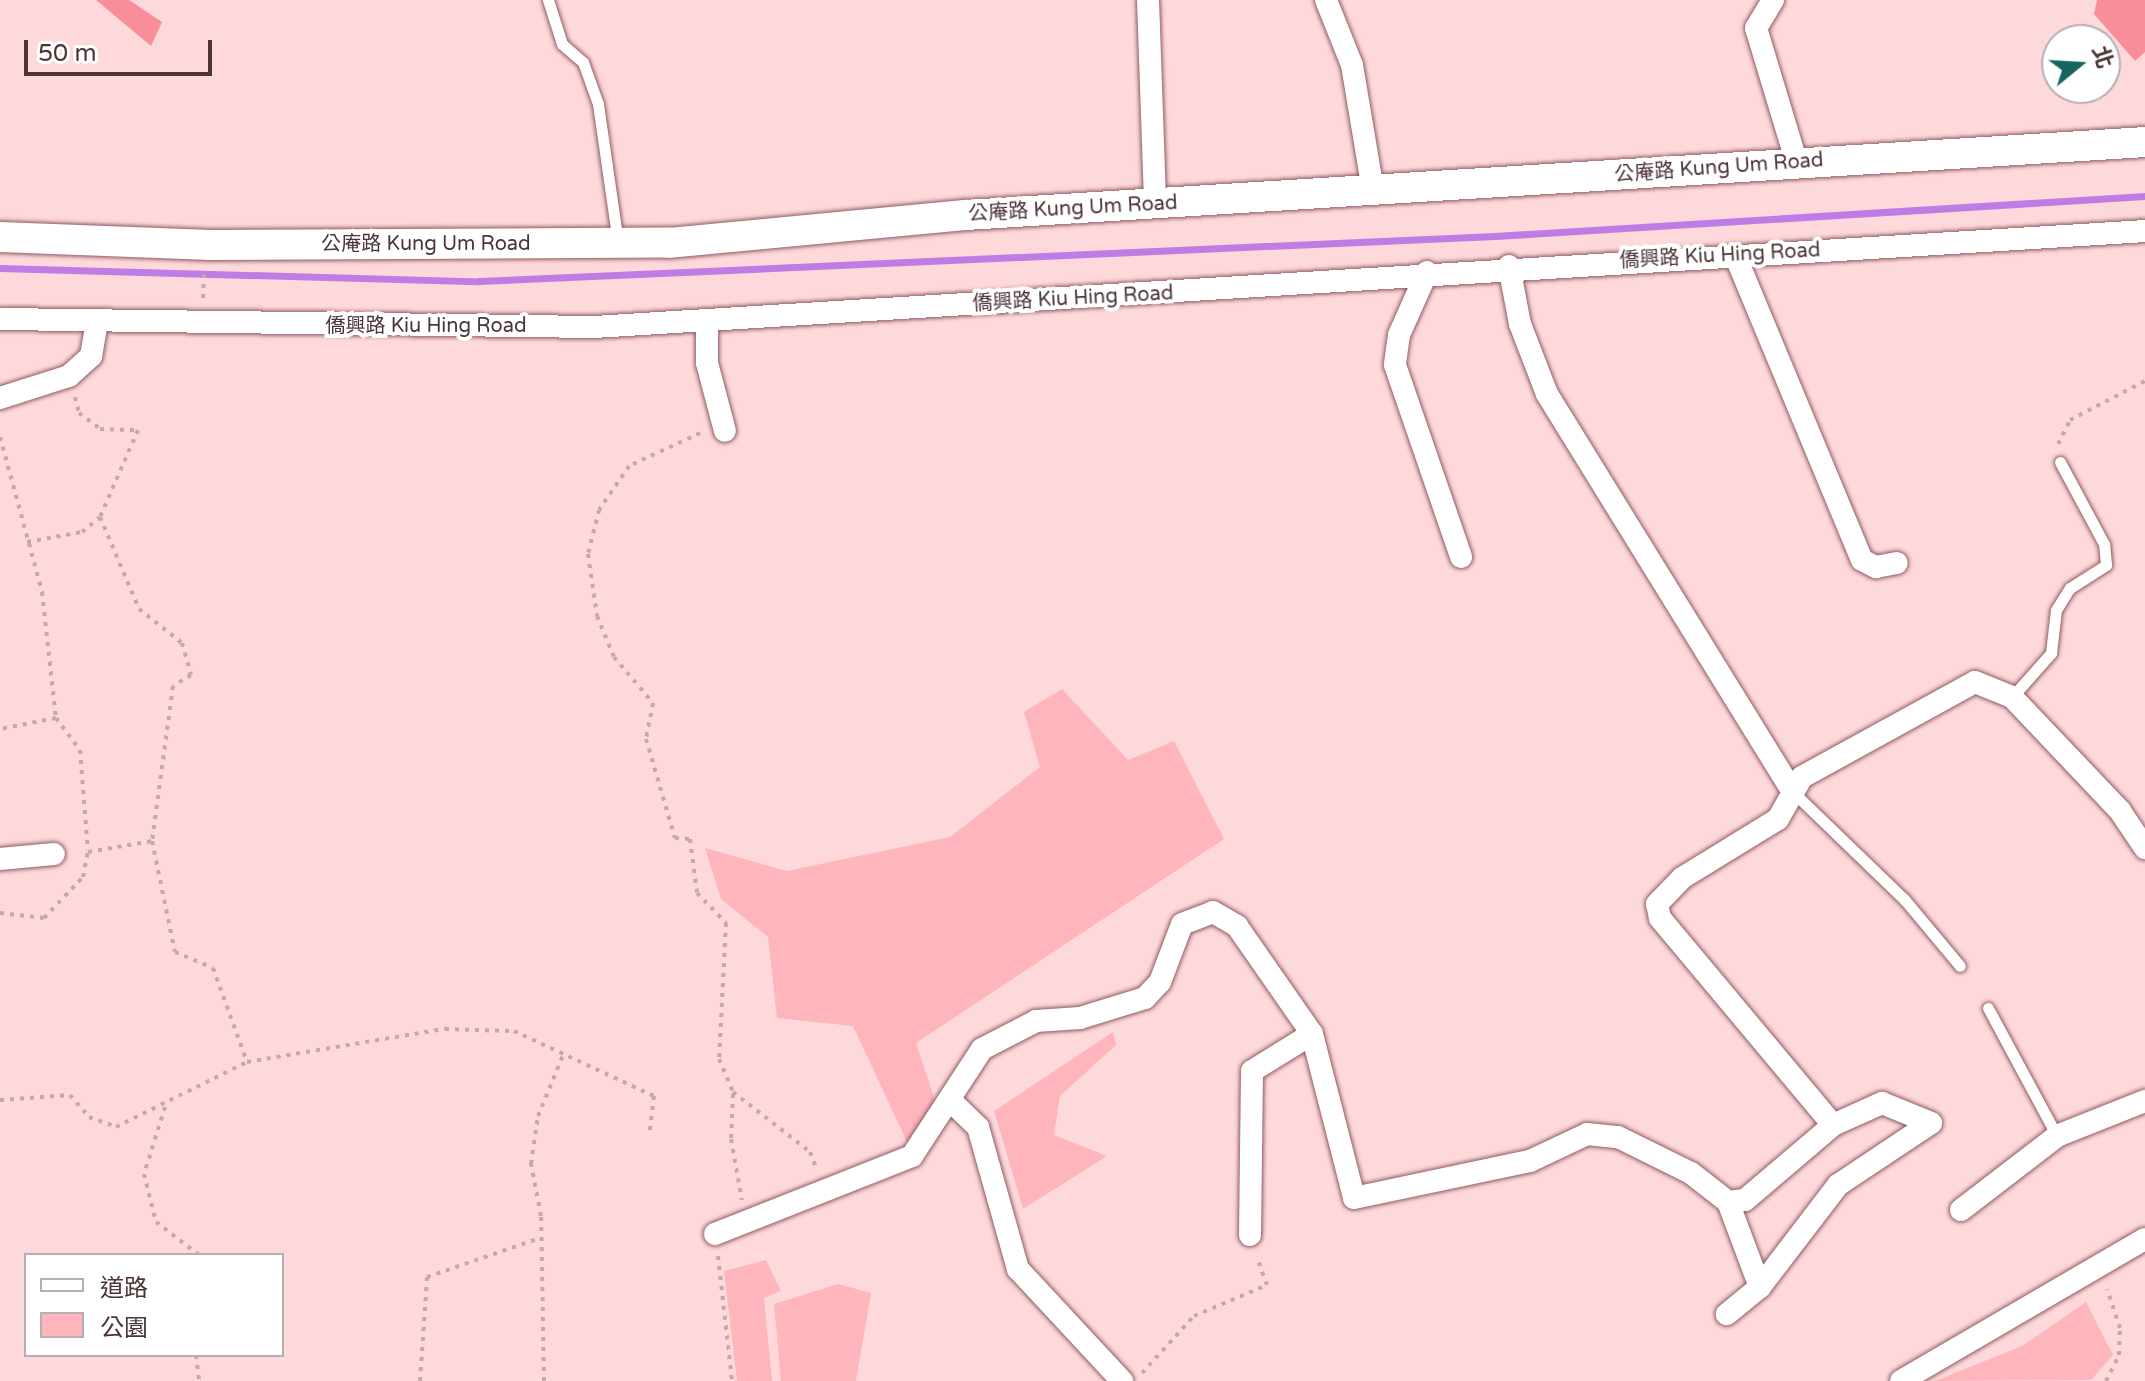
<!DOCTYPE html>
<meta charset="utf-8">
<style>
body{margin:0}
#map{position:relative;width:2145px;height:1381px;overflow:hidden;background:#fed9db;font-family:"Varela Round","Noto Sans TC",sans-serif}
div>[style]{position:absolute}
.green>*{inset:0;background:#feb5bc}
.forest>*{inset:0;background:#f98e9b}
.stream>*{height:7px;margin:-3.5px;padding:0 3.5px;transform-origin:3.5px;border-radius:3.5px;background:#c07ce5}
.path>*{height:4px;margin-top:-2px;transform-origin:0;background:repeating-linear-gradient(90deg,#c8a7aa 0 4px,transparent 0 10px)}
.roads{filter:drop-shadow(0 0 2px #905b61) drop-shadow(0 0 2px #905b61)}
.lane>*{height:11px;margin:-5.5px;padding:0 5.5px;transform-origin:5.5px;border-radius:5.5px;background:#fff}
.street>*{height:22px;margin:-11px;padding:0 11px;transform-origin:11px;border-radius:11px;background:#fff}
.secondary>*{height:30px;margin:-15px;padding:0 15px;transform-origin:15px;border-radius:15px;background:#fff}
span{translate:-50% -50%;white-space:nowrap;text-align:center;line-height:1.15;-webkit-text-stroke:8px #fff;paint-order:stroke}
.street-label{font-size:20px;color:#4c3437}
.legend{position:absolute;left:24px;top:1253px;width:260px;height:104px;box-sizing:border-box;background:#fff;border:2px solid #b7aeaf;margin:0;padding:10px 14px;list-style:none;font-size:24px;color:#4c3437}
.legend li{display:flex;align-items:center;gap:16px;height:40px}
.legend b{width:40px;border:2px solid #b7aeaf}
.north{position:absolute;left:2041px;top:24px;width:80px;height:80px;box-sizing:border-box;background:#fff;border:2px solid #b7aeaf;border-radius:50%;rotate:72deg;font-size:22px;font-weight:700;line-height:32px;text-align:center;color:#4c3437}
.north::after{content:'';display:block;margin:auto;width:28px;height:36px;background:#166563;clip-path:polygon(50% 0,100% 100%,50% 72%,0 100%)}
.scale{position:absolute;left:24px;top:40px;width:188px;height:36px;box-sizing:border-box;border:4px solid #4c3437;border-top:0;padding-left:10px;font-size:24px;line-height:28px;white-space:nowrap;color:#4c3437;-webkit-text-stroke:6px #fff;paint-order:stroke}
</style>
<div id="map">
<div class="green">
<i style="clip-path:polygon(1062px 689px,1128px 760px,1174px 741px,1224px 839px,916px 1043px,937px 1106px,908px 1144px,853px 1026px,777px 1018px,768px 937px,721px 899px,705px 848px,787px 871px,950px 837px,1040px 767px,1024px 712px)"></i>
<i style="clip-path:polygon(1113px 1032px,1116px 1045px,1060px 1096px,1054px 1135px,1107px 1156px,1023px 1209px,994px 1111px)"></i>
<i style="clip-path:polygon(766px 1260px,781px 1291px,764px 1298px,772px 1381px,737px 1381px,724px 1271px)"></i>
<i style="clip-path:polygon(838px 1284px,871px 1293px,856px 1381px,781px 1381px,774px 1304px)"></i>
<i style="clip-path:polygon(2086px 1302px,2113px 1355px,2091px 1380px,1935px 1381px,2022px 1346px)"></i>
</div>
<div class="forest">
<i style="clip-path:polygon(96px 0,129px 0,162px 22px,151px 46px)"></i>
<i style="clip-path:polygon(2097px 0,2145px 0,2145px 52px,2135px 61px,2094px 14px)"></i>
</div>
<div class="stream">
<i style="left:0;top:268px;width:479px;rotate:1.6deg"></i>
<i style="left:479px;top:281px;width:1017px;rotate:-2.54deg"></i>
<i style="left:1495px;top:236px;width:651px;rotate:-3.52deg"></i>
</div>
<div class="path">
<i style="left:203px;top:298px;width:27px;rotate:-88deg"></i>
<i style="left:75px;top:397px;width:16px;rotate:76deg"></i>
<i style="left:79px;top:413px;width:26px;rotate:37deg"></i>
<i style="left:100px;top:429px;width:38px;rotate:2deg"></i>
<i style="left:138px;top:430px;width:95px;rotate:113.6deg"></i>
<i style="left:100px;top:517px;width:100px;rotate:67deg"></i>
<i style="left:139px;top:609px;width:55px;rotate:38.3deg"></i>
<i style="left:182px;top:643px;width:33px;rotate:74deg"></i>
<i style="left:191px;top:675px;width:21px;rotate:149deg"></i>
<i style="left:173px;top:686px;width:156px;rotate:97.7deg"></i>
<i style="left:152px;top:841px;width:113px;rotate:78.3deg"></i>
<i style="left:175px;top:952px;width:41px;rotate:22.8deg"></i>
<i style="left:213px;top:968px;width:100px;rotate:70.1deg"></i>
<i style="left:700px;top:433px;width:78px;rotate:155.1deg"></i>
<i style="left:629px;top:466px;width:53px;rotate:124.3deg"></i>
<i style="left:599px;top:510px;width:45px;rotate:104deg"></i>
<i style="left:588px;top:554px;width:63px;rotate:81.7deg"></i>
<i style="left:597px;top:616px;width:44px;rotate:67.5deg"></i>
<i style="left:614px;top:657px;width:60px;rotate:49.7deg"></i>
<i style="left:653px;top:703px;width:37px;rotate:101deg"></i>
<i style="left:646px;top:739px;width:103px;rotate:73.7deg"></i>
<i style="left:675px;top:838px;width:15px;rotate:4deg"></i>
<i style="left:690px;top:839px;width:54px;rotate:82.6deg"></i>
<i style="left:697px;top:893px;width:42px;rotate:46deg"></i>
<i style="left:726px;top:923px;width:136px;rotate:92.9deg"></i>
<i style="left:719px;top:1059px;width:36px;rotate:67deg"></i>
<i style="left:733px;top:1092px;width:98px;rotate:37.9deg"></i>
<i style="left:810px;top:1152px;width:19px;rotate:69deg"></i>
<i style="left:0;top:437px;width:161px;rotate:74.8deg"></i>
<i style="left:42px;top:592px;width:127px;rotate:83.7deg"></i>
<i style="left:56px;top:718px;width:57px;rotate:168.9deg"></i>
<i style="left:2058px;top:444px;width:27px;rotate:-63deg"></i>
<i style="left:2070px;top:420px;width:85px;rotate:-27.5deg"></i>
<i style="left:27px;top:542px;width:56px;rotate:-10.3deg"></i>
<i style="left:82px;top:532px;width:23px;rotate:-40deg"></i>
<i style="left:56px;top:718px;width:40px;rotate:53deg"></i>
<i style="left:80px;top:750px;width:101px;rotate:85.5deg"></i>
<i style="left:0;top:913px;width:44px;rotate:6.5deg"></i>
<i style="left:44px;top:918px;width:57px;rotate:-46.4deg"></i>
<i style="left:83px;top:877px;width:25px;rotate:-79deg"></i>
<i style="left:88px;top:852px;width:65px;rotate:-9.8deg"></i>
<i style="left:733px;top:1094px;width:45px;rotate:92.5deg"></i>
<i style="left:731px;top:1139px;width:62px;rotate:79.8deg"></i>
<i style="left:0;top:1100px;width:70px;rotate:-4.1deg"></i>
<i style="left:70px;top:1095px;width:29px;rotate:49deg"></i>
<i style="left:89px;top:1117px;width:29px;rotate:20deg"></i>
<i style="left:116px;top:1127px;width:146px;rotate:-26.4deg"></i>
<i style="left:247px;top:1062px;width:201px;rotate:-9.5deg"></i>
<i style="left:445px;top:1029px;width:69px;rotate:1.7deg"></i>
<i style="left:514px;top:1031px;width:154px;rotate:24.9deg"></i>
<i style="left:654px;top:1096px;width:39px;rotate:97deg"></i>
<i style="left:165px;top:1107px;width:70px;rotate:107.4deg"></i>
<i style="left:144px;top:1174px;width:49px;rotate:76deg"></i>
<i style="left:156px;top:1222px;width:54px;rotate:37.5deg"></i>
<i style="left:718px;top:1256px;width:126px;rotate:83.6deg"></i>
<i style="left:196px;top:1355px;width:26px;rotate:83deg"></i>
<i style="left:1142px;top:1373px;width:77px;rotate:-47.6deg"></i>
<i style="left:1194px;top:1316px;width:79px;rotate:-23deg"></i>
<i style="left:1267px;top:1285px;width:30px;rotate:-110deg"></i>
<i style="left:420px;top:1381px;width:104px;rotate:-86.1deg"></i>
<i style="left:427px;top:1277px;width:120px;rotate:-19deg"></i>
<i style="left:544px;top:1381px;width:165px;rotate:-91deg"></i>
<i style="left:541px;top:1216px;width:53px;rotate:-100.9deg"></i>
<i style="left:531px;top:1164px;width:49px;rotate:-81.7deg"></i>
<i style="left:538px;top:1116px;width:66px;rotate:-67.7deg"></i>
<i style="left:2106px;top:1381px;width:29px;rotate:-63deg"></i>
<i style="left:2119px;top:1355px;width:27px;rotate:-88deg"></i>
<i style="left:2120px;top:1328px;width:41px;rotate:-108.4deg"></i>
</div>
<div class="roads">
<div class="lane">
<i style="left:548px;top:0;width:46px;rotate:72.3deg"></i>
<i style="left:562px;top:44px;width:28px;rotate:41deg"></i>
<i style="left:583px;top:62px;width:45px;rotate:70.3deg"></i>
<i style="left:598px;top:104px;width:140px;rotate:81.8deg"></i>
<i style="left:2012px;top:697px;width:59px;rotate:-48.4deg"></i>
<i style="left:2051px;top:653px;width:43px;rotate:-83.4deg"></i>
<i style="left:2056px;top:610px;width:26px;rotate:-58deg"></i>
<i style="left:2070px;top:588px;width:43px;rotate:-32.6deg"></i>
<i style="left:2106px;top:565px;width:21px;rotate:-95deg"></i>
<i style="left:2104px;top:544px;width:93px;rotate:-118.2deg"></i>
<i style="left:1792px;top:791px;width:156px;rotate:44deg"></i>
<i style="left:1904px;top:899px;width:87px;rotate:50.1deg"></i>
<i style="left:1988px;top:1008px;width:145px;rotate:61.7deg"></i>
</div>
<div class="street">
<i style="left:1148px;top:0;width:204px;rotate:88deg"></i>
<i style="left:1326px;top:0;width:70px;rotate:68.2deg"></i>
<i style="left:1352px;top:65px;width:127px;rotate:80.5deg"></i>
<i style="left:1773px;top:0;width:33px;rotate:121deg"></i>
<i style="left:1756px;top:28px;width:142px;rotate:73.2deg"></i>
<i style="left:1735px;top:255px;width:330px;rotate:67.4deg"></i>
<i style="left:1862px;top:560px;width:16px;rotate:27deg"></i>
<i style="left:1876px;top:567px;width:21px;rotate:-11deg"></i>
<i style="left:1509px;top:266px;width:59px;rotate:79.3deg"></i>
<i style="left:1520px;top:324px;width:75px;rotate:68.9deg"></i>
<i style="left:1547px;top:394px;width:466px;rotate:58.3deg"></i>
<i style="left:1427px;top:272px;width:69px;rotate:114deg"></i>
<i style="left:1399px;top:335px;width:30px;rotate:98deg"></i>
<i style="left:1395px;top:365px;width:203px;rotate:71deg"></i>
<i style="left:0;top:319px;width:594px;rotate:0.77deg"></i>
<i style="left:594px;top:327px;width:1554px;rotate:-3.54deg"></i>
<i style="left:707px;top:320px;width:43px;rotate:90deg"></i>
<i style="left:707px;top:363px;width:70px;rotate:75.2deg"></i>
<i style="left:0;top:398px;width:72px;rotate:-17.7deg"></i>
<i style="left:69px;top:376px;width:30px;rotate:-42deg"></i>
<i style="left:91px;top:356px;width:36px;rotate:-80deg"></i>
<i style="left:0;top:859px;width:54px;rotate:-5.3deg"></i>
<i style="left:953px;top:1103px;width:35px;rotate:44deg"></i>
<i style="left:978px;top:1127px;width:148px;rotate:74.3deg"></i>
<i style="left:1018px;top:1269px;width:153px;rotate:47.1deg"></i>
<i style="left:1833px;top:1125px;width:270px;rotate:-129.9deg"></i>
<i style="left:1660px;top:918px;width:14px;rotate:-102deg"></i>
<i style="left:1657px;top:904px;width:36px;rotate:-46deg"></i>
<i style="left:1682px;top:878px;width:113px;rotate:-31.6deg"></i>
<i style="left:1778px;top:819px;width:48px;rotate:-60.3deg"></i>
<i style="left:1802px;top:777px;width:197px;rotate:-28.8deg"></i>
<i style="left:1975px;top:682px;width:40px;rotate:22deg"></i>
<i style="left:2012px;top:697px;width:157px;rotate:46.5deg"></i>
<i style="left:2120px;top:811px;width:45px;rotate:56deg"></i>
<i style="left:1728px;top:1202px;width:91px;rotate:69.4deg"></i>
<i style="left:1961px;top:1210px;width:121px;rotate:-37.6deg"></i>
<i style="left:2057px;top:1136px;width:95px;rotate:-21.7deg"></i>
<i style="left:715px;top:1234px;width:212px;rotate:-21.6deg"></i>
<i style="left:912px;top:1156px;width:128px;rotate:-56.8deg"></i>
<i style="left:982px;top:1049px;width:61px;rotate:-27.4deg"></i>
<i style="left:1036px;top:1021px;width:44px;rotate:-3.9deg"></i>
<i style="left:1080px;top:1018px;width:68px;rotate:-17.1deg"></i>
<i style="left:1145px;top:998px;width:22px;rotate:-47deg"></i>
<i style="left:1160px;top:982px;width:62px;rotate:-69.2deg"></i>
<i style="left:1182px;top:924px;width:33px;rotate:-21deg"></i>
<i style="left:1213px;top:912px;width:28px;rotate:30deg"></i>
<i style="left:1237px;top:926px;width:131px;rotate:55.2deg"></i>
<i style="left:1312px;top:1034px;width:169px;rotate:75.6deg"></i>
<i style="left:1354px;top:1198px;width:180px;rotate:-11.9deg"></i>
<i style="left:1530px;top:1161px;width:63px;rotate:-25.3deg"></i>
<i style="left:1587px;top:1134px;width:31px;rotate:6deg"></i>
<i style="left:1618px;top:1137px;width:81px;rotate:26.3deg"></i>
<i style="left:1691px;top:1173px;width:47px;rotate:38.1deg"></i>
<i style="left:1728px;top:1202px;width:17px;rotate:-7deg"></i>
<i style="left:1745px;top:1200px;width:116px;rotate:-40.4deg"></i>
<i style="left:1833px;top:1125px;width:54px;rotate:-24.2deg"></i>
<i style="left:1882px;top:1103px;width:53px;rotate:22.2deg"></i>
<i style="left:1931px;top:1123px;width:112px;rotate:146.3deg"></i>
<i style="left:1838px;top:1185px;width:128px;rotate:127.4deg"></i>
<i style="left:1760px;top:1287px;width:43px;rotate:140.7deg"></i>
<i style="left:1250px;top:1235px;width:164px;rotate:-89.3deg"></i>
<i style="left:1252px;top:1071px;width:70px;rotate:-31.7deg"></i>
<i style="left:1901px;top:1381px;width:282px;rotate:-30.2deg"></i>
</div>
<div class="secondary">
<i style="left:0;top:237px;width:211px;rotate:2.2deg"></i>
<i style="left:211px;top:245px;width:458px;rotate:-0.3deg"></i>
<i style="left:669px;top:243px;width:298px;rotate:-5.4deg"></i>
<i style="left:966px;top:215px;width:1181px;rotate:-3.54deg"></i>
</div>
</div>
<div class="street-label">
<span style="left:1719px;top:168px;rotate:-4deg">公庵路 Kung Um Road</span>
<span style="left:1073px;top:209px;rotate:-3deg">公庵路 Kung Um Road</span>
<span style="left:426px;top:244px">公庵路 Kung Um Road</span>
<span style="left:1720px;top:256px;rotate:-3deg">僑興路 Kiu Hing Road</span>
<span style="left:1073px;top:299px;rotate:-3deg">僑興路 Kiu Hing Road</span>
<span style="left:426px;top:326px">僑興路 Kiu Hing Road</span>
</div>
<ul class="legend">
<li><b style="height:10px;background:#fff"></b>道路</li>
<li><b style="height:22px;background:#feb5bc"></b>公園</li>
</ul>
<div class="north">北</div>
<div class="scale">50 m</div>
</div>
